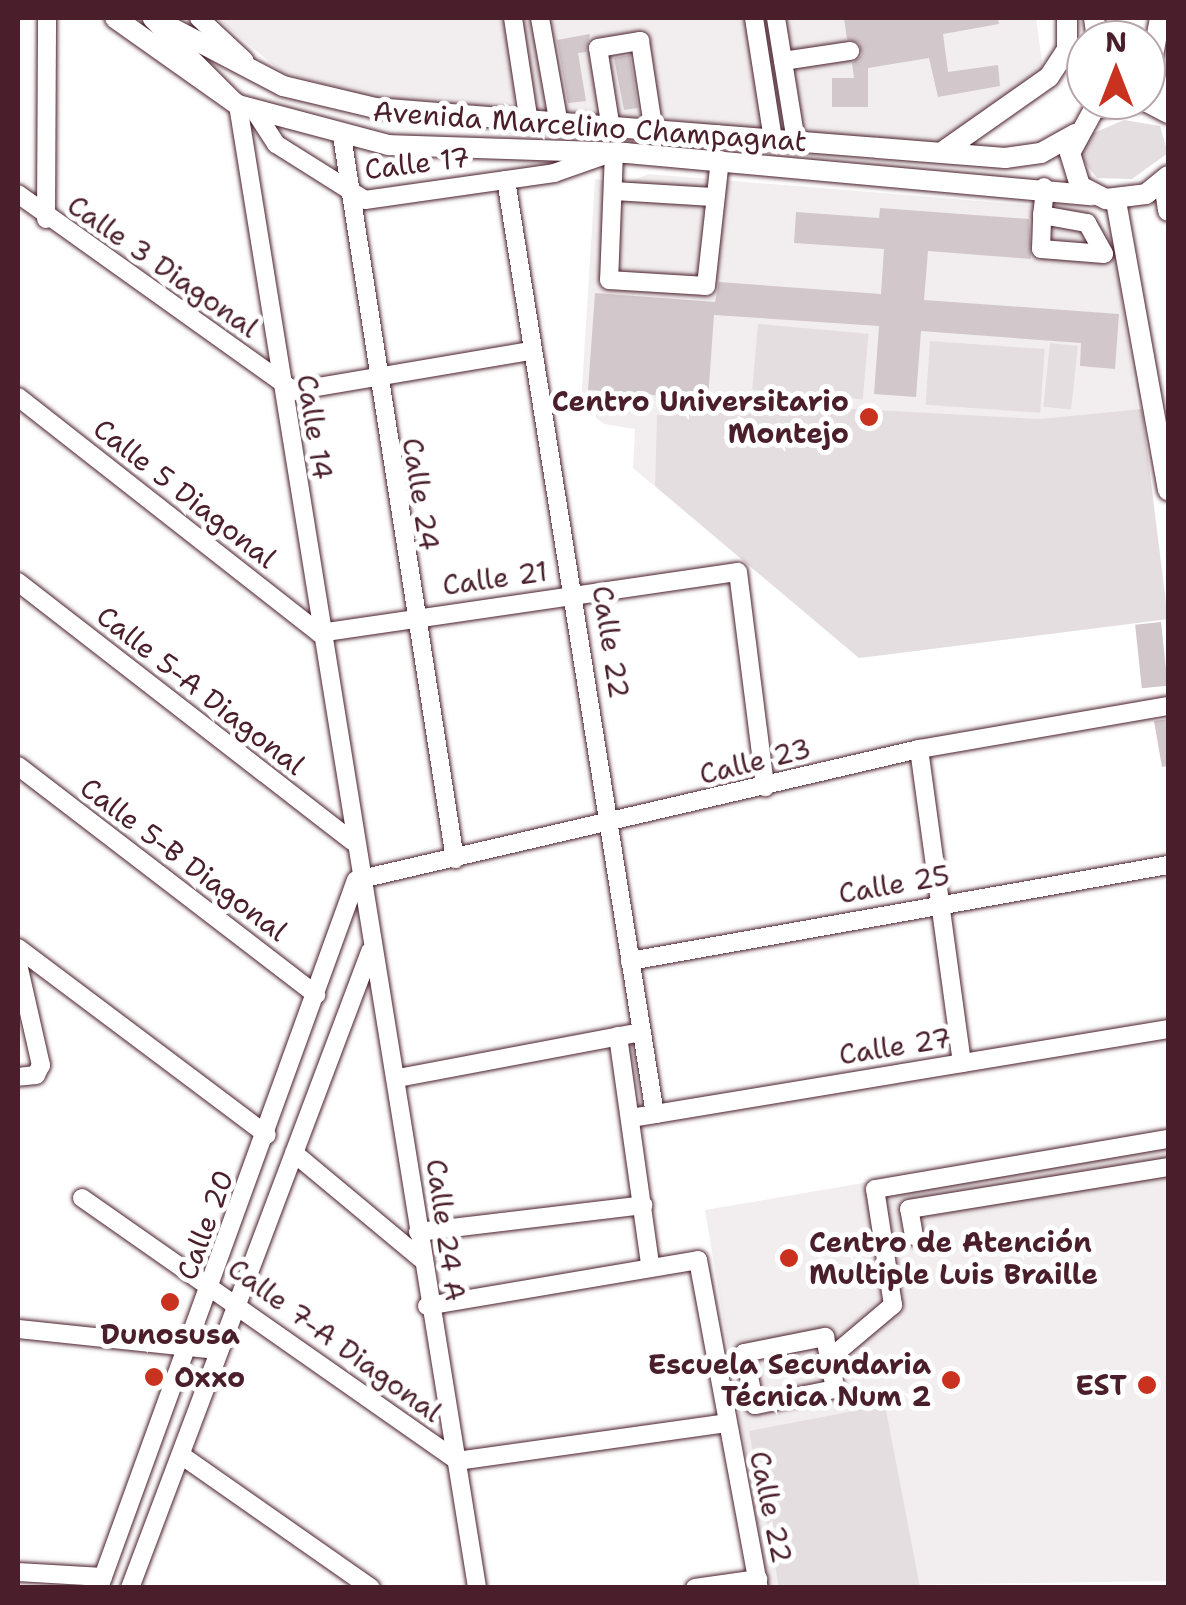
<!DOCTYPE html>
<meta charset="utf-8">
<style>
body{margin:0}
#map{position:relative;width:1186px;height:1605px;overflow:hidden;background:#fff;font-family:"Shantell Sans",sans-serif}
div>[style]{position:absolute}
.built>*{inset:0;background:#f2eeef}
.green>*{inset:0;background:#e5dee0;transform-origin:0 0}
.building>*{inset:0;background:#d2c7cb;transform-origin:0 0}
.roads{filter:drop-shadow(0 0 2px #4a1f2b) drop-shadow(0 0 2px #4a1f2b)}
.minor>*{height:18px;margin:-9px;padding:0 9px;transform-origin:9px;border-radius:9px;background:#fff}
.major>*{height:20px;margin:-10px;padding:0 10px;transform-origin:10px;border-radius:10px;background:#fff}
.dots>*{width:28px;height:28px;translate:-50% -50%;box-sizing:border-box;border:5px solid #fff;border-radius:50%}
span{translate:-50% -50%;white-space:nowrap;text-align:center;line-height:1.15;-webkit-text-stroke:10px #fff;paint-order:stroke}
.street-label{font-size:28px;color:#4a1f2b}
.poi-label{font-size:28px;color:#4a1f2b;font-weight:700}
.right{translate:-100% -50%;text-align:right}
.left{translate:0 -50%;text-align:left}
.frame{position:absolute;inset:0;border:20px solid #4a1f2b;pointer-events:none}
.north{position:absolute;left:1066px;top:20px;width:100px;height:100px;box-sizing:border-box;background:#fff;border:2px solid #b7a5aa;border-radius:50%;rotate:0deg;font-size:28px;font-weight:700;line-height:40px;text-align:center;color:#4a1f2b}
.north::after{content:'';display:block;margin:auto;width:35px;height:45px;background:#c8321e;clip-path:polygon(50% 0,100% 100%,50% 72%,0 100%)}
</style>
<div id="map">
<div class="built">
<i style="clip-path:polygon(217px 18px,1036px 18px,1043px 69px,939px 143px,372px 97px,283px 73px)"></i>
<i style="clip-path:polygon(649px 174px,1088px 210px,1113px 239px,1168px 619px,859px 658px,633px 468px,635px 429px,604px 424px,581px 406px,595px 179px,623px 184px)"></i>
<i style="clip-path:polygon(1168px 1131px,1168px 1581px,768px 1587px,705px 1210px)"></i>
</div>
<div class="green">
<i style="clip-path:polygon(1124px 120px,1160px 126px,1168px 153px,1132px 179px,1097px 178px,1079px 155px,1089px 135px)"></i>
<i style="left:758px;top:324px;width:111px;height:66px;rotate:5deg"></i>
<i style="left:930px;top:341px;width:115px;height:64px;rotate:4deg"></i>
<i style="left:1050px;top:343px;width:28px;height:64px;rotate:6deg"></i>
<i style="clip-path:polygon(668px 399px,1040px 419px,1142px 409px,1168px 619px,859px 658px,655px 486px,657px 415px,667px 415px)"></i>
<i style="clip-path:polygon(885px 1405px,920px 1587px,779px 1587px,749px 1431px)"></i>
</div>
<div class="building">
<i style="clip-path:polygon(844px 18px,998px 18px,999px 24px,943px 34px,948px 72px,998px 65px,1000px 86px,938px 97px,929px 58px,868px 68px,868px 107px,832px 107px,832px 78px,854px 78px,852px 63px,862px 55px,859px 43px,847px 39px)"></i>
<i style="clip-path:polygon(590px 34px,586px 52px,578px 53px,586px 101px,568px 103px,557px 40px)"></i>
<i style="clip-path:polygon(630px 55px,638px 108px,624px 110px,614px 58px)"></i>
<i style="clip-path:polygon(880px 208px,1029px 219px,1031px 259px,928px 251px,924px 300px,1119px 314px,1115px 369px,1080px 366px,1081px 343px,921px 331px,916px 397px,874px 394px,879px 326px,714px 315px,708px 399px,588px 390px,595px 293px,715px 302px,719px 282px,881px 294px,884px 249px,794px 243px,796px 212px,879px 218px)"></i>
<i style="left:1161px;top:622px;width:64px;height:26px;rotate:84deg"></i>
<i style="clip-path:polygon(1168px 719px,1168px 766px,1162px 767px,1154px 721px)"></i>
</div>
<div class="roads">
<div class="minor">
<i style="left:199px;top:18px;width:62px;rotate:43deg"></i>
<i style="left:513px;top:18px;width:106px;rotate:81.3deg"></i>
<i style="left:540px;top:18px;width:109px;rotate:79.9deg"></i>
<i style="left:754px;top:18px;width:123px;rotate:81.1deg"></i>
<i style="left:776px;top:18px;width:126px;rotate:80.8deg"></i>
<i style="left:152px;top:19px;width:122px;rotate:45deg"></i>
<i style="left:238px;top:105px;width:1502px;rotate:80.84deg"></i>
<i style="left:783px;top:61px;width:68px;rotate:-8.5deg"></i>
<i style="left:256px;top:113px;width:37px;rotate:57deg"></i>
<i style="left:276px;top:144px;width:105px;rotate:32.2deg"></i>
<i style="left:365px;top:200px;width:191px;rotate:-8.1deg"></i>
<i style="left:554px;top:173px;width:64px;rotate:-19.3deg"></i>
<i style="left:614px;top:152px;width:128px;rotate:92.2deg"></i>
<i style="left:609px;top:280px;width:97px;rotate:3.5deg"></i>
<i style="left:706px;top:286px;width:127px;rotate:-83.7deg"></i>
<i style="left:611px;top:129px;width:82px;rotate:-99.1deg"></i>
<i style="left:598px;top:48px;width:43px;rotate:-9.5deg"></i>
<i style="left:640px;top:41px;width:92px;rotate:81.3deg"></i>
<i style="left:342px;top:136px;width:732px;rotate:81.12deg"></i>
<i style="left:506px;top:180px;width:946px;rotate:80.94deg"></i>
<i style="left:615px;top:191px;width:97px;rotate:3.5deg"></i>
<i style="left:18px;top:194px;width:339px;rotate:35.5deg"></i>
<i style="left:294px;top:391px;width:240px;rotate:-9.6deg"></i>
<i style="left:1042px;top:215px;width:46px;rotate:10.1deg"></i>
<i style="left:1087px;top:223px;width:35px;rotate:61deg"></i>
<i style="left:1104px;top:254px;width:63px;rotate:-175.5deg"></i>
<i style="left:1041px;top:249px;width:34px;rotate:-88deg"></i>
<i style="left:1042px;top:215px;width:17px;rotate:-83deg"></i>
<i style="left:1044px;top:198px;width:11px;rotate:-90deg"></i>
<i style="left:46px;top:219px;width:201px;rotate:-89.7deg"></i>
<i style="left:18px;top:397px;width:382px;rotate:38.1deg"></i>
<i style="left:319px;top:633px;width:423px;rotate:-8.3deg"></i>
<i style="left:738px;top:572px;width:217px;rotate:82.8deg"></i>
<i style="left:18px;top:582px;width:423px;rotate:37.8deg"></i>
<i style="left:919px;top:749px;width:317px;rotate:82.2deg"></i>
<i style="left:18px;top:766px;width:376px;rotate:37.5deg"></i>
<i style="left:357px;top:880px;width:577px;rotate:-13.12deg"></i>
<i style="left:919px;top:749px;width:253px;rotate:-9.8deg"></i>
<i style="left:18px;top:948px;width:311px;rotate:36.9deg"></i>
<i style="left:630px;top:961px;width:546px;rotate:-10.12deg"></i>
<i style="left:18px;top:964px;width:104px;rotate:77.2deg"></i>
<i style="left:41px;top:1065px;width:11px;rotate:117deg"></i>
<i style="left:36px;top:1075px;width:18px;rotate:174deg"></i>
<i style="left:618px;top:1036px;width:231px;rotate:82deg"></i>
<i style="left:398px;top:1078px;width:247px;rotate:-10.7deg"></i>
<i style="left:631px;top:1118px;width:544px;rotate:-9.41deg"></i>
<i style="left:294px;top:1153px;width:165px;rotate:39.8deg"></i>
<i style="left:82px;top:1198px;width:458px;rotate:35deg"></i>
<i style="left:457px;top:1461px;width:272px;rotate:-8deg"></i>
<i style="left:418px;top:1232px;width:227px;rotate:-6.8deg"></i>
<i style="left:914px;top:1236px;width:27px;rotate:-100deg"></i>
<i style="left:909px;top:1209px;width:262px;rotate:-9.2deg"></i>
<i style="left:427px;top:1306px;width:275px;rotate:-9.6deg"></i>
<i style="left:698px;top:1260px;width:334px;rotate:79.5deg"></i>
<i style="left:18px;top:1329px;width:201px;rotate:6deg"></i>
<i style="left:825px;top:1337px;width:53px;rotate:79.1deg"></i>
<i style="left:835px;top:1389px;width:82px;rotate:168.7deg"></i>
<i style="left:755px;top:1405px;width:53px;rotate:-101.9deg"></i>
<i style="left:744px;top:1353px;width:83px;rotate:-11.2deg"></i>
<i style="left:829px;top:1359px;width:84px;rotate:-40.2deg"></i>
<i style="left:893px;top:1305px;width:117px;rotate:-98.8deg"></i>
<i style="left:875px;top:1189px;width:297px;rotate:-9.7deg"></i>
<i style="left:181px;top:1455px;width:232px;rotate:35deg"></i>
<i style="left:18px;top:1572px;width:85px;rotate:3.4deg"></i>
<i style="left:99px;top:1588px;width:753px;rotate:-70.05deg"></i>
<i style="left:130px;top:1588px;width:680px;rotate:-69.33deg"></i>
<i style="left:695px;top:1588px;width:64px;rotate:-8.1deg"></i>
</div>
<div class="major">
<i style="left:115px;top:18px;width:151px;rotate:35.3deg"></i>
<i style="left:238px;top:105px;width:155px;rotate:14.9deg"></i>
<i style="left:388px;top:145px;width:238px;rotate:1.9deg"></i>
<i style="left:626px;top:153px;width:468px;rotate:5.2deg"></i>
<i style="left:153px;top:18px;width:147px;rotate:27.6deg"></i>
<i style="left:283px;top:86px;width:95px;rotate:13.4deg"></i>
<i style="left:375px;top:108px;width:632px;rotate:4.54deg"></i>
<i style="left:1005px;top:158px;width:36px;rotate:-8deg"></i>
<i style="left:1041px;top:153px;width:39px;rotate:-29deg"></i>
<i style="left:1094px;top:18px;width:22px;rotate:82deg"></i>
<i style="left:1160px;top:18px;width:44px;rotate:100.5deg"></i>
<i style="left:1152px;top:61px;width:47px;rotate:77.7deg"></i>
<i style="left:1168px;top:113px;width:27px;rotate:-152deg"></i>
<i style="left:1144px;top:100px;width:51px;rotate:169.8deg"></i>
<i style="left:1094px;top:109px;width:50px;rotate:118.6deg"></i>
<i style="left:1070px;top:153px;width:34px;rotate:73deg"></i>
<i style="left:1080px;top:186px;width:29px;rotate:27deg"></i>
<i style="left:1106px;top:199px;width:40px;rotate:-7.1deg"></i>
<i style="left:1146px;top:194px;width:28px;rotate:-39deg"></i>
<i style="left:945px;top:150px;width:127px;rotate:-35.1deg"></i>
<i style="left:1049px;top:77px;width:33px;rotate:-57deg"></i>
<i style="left:1067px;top:49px;width:31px;rotate:-90deg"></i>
<i style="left:1164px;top:182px;width:29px;rotate:82deg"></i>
<i style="left:1116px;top:201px;width:294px;rotate:79.8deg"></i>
</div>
</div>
<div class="dots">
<i style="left:869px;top:417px;background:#c8321e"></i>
<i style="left:789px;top:1258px;background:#c8321e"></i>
<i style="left:170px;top:1302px;background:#c8321e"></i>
<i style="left:154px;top:1377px;background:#c8321e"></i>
<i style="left:951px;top:1380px;background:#c8321e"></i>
<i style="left:1147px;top:1385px;background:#c8321e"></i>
</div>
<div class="street-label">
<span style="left:590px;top:126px;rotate:4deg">Avenida Marcelino Champagnat</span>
<span style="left:417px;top:163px;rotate:-7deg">Calle 17</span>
<span style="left:163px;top:266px;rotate:35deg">Calle 3 Diagonal</span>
<span style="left:315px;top:427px;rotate:81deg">Calle 14</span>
<span style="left:185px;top:493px;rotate:38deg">Calle 5 Diagonal</span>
<span style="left:421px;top:494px;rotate:81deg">Calle 24</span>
<span style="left:495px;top:578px;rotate:-8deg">Calle 21</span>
<span style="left:611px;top:642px;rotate:81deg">Calle 22</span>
<span style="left:201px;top:690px;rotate:38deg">Calle 5-A Diagonal</span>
<span style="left:755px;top:761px;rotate:-14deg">Calle 23</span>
<span style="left:184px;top:859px;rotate:37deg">Calle 5-B Diagonal</span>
<span style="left:894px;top:884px;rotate:-10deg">Calle 25</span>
<span style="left:895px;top:1046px;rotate:-9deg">Calle 27</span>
<span style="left:205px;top:1225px;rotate:-70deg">Calle 20</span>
<span style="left:446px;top:1230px;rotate:82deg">Calle 24 A</span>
<span style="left:335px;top:1340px;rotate:36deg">Calle 7-A Diagonal</span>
<span style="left:771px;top:1507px;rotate:78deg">Calle 22</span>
</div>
<div class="poi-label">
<span class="right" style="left:849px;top:417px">Centro Universitario<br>Montejo</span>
<span class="left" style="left:809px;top:1258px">Centro de Atención<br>Multiple Luis Braille</span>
<span style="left:170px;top:1334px">Dunosusa</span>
<span class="right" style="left:931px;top:1380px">Escuela Secundaria<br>Técnica Num 2</span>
<span class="left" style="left:174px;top:1377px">Oxxo</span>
<span class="right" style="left:1127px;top:1385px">EST</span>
</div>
<div class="frame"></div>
<div class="north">N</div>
</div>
